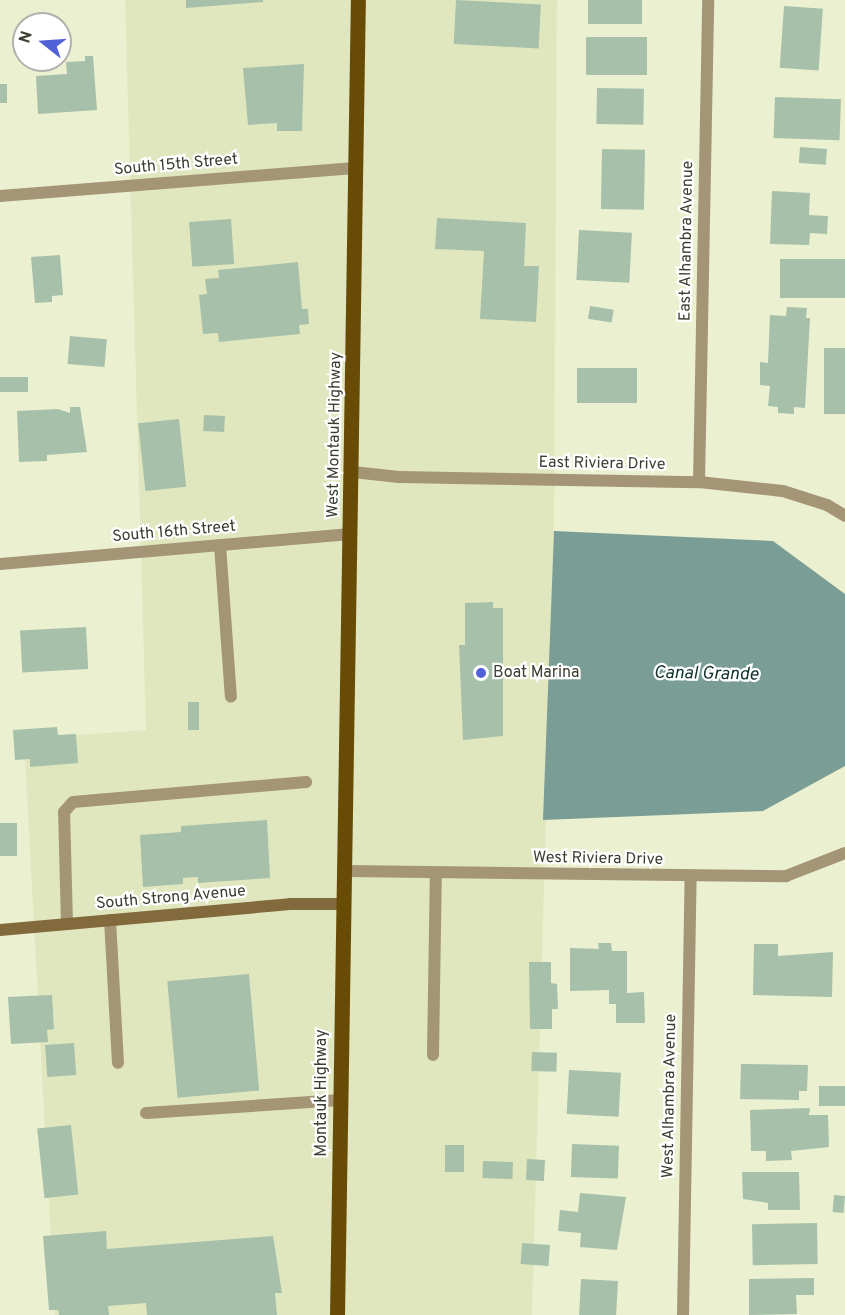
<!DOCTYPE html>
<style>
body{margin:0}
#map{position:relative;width:845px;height:1315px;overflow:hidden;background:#ebf0d0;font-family:Overpass,sans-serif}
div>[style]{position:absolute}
.built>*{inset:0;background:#e0e7bf}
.water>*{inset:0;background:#7a9e95}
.building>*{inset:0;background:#a7c0a9;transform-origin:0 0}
.lane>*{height:12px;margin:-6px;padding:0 6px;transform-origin:6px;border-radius:6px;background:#a59577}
.street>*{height:12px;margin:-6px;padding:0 6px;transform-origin:6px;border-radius:6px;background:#a59577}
.secondary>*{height:12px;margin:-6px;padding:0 6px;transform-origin:6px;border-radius:6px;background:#826a3d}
.primary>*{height:15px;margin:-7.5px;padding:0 7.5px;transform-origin:7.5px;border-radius:7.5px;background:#684c06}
.dots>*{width:16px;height:16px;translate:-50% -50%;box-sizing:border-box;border:3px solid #fff;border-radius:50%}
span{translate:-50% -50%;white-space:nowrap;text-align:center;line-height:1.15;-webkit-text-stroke:4.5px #fff;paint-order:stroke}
.street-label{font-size:16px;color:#3c3e31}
.poi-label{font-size:16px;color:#3c3e31}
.left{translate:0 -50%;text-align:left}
.water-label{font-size:18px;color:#0d322b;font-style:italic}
.north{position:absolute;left:12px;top:12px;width:60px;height:60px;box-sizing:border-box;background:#fff;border:2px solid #b1b2ad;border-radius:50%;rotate:287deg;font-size:16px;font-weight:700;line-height:24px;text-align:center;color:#3c3e31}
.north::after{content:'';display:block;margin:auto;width:21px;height:27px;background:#5161d7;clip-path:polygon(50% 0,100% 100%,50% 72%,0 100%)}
</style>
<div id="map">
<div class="built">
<i style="clip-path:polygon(125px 0,557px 0,554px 531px,532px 1315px,55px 1315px,24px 739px,146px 730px)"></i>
</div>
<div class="water">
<i style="clip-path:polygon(554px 531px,773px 541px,845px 594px,845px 766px,763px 811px,543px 820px)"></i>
</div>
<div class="building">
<i style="clip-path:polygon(186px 0,263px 0,263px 2px,186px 8px)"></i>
<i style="left:456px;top:0;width:85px;height:44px;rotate:3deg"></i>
<i style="left:588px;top:0;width:54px;height:24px"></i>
<i style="left:784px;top:6px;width:39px;height:62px;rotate:4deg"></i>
<i style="left:586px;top:37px;width:61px;height:38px"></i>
<i style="clip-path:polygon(85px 56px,93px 56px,97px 110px,38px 114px,36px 76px,67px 74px,66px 62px,85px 61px)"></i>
<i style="clip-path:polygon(304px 64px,302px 131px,277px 131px,277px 123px,248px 125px,243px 68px)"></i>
<i style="left:7px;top:84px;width:19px;height:7px;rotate:90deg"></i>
<i style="left:597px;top:88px;width:47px;height:36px;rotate:1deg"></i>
<i style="left:775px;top:97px;width:66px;height:41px;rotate:2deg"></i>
<i style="left:800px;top:147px;width:27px;height:16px;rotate:4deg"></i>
<i style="left:602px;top:149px;width:43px;height:60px;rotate:1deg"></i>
<i style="clip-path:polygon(772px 191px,810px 193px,809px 215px,828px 216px,827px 234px,810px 233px,809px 245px,770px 244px)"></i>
<i style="clip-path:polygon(437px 218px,526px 223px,524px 266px,539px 266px,536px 322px,480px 319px,484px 251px,435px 249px)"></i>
<i style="left:231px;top:219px;width:45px;height:42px;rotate:86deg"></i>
<i style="left:579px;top:230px;width:53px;height:50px;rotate:3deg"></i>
<i style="clip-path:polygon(60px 255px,63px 295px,52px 296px,52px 302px,35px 303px,31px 257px)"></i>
<i style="left:780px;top:259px;width:65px;height:39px"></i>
<i style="clip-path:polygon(298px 262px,302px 309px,308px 309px,309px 324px,299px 325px,300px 334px,219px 342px,218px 333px,203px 334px,199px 295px,207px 294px,205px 279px,219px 278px,218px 270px)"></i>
<i style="left:590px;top:306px;width:24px;height:13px;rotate:9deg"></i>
<i style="clip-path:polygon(787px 307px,807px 308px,806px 318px,810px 318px,805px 408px,794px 407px,794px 414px,778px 413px,778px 407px,768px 406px,770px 386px,760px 385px,760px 362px,768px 363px,770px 315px,786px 316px)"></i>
<i style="left:70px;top:336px;width:37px;height:28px;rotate:5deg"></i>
<i style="left:824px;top:348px;width:21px;height:66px"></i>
<i style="left:577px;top:368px;width:60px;height:35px"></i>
<i style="left:28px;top:377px;width:15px;height:28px;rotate:90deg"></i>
<i style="clip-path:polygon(70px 407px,80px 407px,87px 452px,47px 455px,47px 461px,19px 462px,17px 411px,58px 409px,70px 413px)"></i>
<i style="left:204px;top:415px;width:21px;height:16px;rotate:3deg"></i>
<i style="left:179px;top:419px;width:68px;height:41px;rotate:84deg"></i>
<i style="clip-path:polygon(493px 602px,493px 608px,503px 608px,503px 736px,463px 740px,459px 645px,465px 645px,465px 603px)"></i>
<i style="left:86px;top:627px;width:42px;height:66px;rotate:87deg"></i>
<i style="left:199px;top:702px;width:28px;height:11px;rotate:90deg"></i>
<i style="clip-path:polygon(57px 727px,58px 735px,76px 734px,78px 763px,30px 767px,30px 759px,15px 760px,13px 730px)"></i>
<i style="clip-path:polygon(267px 820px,270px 878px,198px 883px,198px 877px,183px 878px,183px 884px,143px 887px,140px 835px,181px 832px,181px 826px)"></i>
<i style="left:0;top:823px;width:17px;height:33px"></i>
<i style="clip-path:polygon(598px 943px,611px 943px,612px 951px,627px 951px,627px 993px,644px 992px,645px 1023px,616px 1023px,616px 1004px,609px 1004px,609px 990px,570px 991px,570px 948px,599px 949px)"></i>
<i style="clip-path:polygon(754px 944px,778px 944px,778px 956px,833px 952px,832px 997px,753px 995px)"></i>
<i style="clip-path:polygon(529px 962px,551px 962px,551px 983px,557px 984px,558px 1009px,552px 1009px,552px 1029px,530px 1029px)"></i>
<i style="left:249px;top:974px;width:117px;height:82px;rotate:85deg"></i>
<i style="clip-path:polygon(52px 995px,54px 1029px,47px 1030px,48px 1042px,11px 1044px,8px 997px)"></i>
<i style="left:74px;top:1043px;width:32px;height:29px;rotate:86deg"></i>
<i style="left:532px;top:1052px;width:25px;height:19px;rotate:2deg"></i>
<i style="clip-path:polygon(741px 1064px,808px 1065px,807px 1091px,799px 1091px,799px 1100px,740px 1099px)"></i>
<i style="left:569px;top:1070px;width:52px;height:44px;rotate:3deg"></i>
<i style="left:845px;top:1086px;width:20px;height:26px;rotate:90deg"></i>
<i style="clip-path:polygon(810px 1108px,809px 1115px,828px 1115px,829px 1147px,791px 1151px,792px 1160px,766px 1161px,766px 1151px,751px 1151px,750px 1110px)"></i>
<i style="left:71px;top:1125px;width:70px;height:34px;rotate:84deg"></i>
<i style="left:572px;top:1144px;width:47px;height:33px;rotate:2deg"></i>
<i style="left:445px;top:1145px;width:19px;height:27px"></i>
<i style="left:527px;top:1159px;width:18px;height:21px;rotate:3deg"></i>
<i style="left:483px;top:1161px;width:30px;height:17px;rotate:2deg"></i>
<i style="clip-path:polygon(742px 1172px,799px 1172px,800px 1210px,768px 1210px,768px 1203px,743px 1199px)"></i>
<i style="clip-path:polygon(580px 1193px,626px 1197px,617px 1250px,580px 1247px,581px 1233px,558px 1231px,560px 1210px,578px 1212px)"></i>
<i style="left:834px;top:1195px;width:11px;height:17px;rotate:5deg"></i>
<i style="left:817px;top:1223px;width:41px;height:65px;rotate:89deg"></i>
<i style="clip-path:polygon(106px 1231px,107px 1249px,273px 1236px,282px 1293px,275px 1293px,277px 1315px,147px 1315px,146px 1303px,108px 1306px,109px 1315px,59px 1315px,58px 1310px,49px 1310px,43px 1236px)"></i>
<i style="left:522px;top:1243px;width:28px;height:21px;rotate:4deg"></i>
<i style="clip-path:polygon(814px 1278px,814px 1295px,796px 1295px,797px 1314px,749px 1315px,749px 1279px)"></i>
<i style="left:581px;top:1279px;width:37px;height:36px;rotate:3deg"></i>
</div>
<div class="lane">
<i style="left:220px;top:545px;width:152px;rotate:85.9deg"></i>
<i style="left:110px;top:920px;width:143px;rotate:86.8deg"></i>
<i style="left:67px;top:924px;width:112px;rotate:-91.5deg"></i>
<i style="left:64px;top:812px;width:13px;rotate:-48deg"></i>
<i style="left:73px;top:802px;width:234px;rotate:-4.9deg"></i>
<i style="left:433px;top:1055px;width:182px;rotate:-89.1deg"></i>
<i style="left:146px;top:1113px;width:195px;rotate:-3.8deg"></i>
</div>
<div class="street">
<i style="left:0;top:196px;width:356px;rotate:-4.5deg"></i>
<i style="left:353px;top:472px;width:46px;rotate:6.2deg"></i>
<i style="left:399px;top:477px;width:300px;rotate:1deg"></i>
<i style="left:699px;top:482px;width:84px;rotate:6.1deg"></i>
<i style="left:783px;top:491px;width:46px;rotate:17.7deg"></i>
<i style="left:827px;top:505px;width:21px;rotate:31deg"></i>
<i style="left:699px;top:482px;width:482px;rotate:-88.9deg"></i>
<i style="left:0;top:564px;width:352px;rotate:-4.9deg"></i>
<i style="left:347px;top:871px;width:439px;rotate:0.7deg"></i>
<i style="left:786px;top:876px;width:63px;rotate:-21.3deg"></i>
<i style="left:683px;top:1315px;width:438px;rotate:-89deg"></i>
</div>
<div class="secondary">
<i style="left:0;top:930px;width:291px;rotate:-5.1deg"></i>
<i style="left:290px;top:904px;width:55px"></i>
</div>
<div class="primary">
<i style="left:337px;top:1315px;width:1315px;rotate:-89.09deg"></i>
</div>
<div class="dots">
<i style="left:481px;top:673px;background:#5161d7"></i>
</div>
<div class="street-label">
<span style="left:176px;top:165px;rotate:-5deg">South 15th Street</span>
<span style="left:687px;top:241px;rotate:-89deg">East Alhambra Avenue</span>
<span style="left:335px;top:435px;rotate:-89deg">West Montauk Highway</span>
<span style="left:602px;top:464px;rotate:1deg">East Riviera Drive</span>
<span style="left:174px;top:532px;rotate:-5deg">South 16th Street</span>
<span style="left:598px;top:859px;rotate:1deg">West Riviera Drive</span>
<span style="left:171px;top:898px;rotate:-5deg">South Strong Avenue</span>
<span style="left:322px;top:1093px;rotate:-90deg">Montauk Highway</span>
<span style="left:670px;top:1096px;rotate:-89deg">West Alhambra Avenue</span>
</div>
<div class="poi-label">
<span class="left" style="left:493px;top:673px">Boat Marina</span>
</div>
<div class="water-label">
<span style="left:706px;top:675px;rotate:1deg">Canal Grande</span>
</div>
<div class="north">N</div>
</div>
